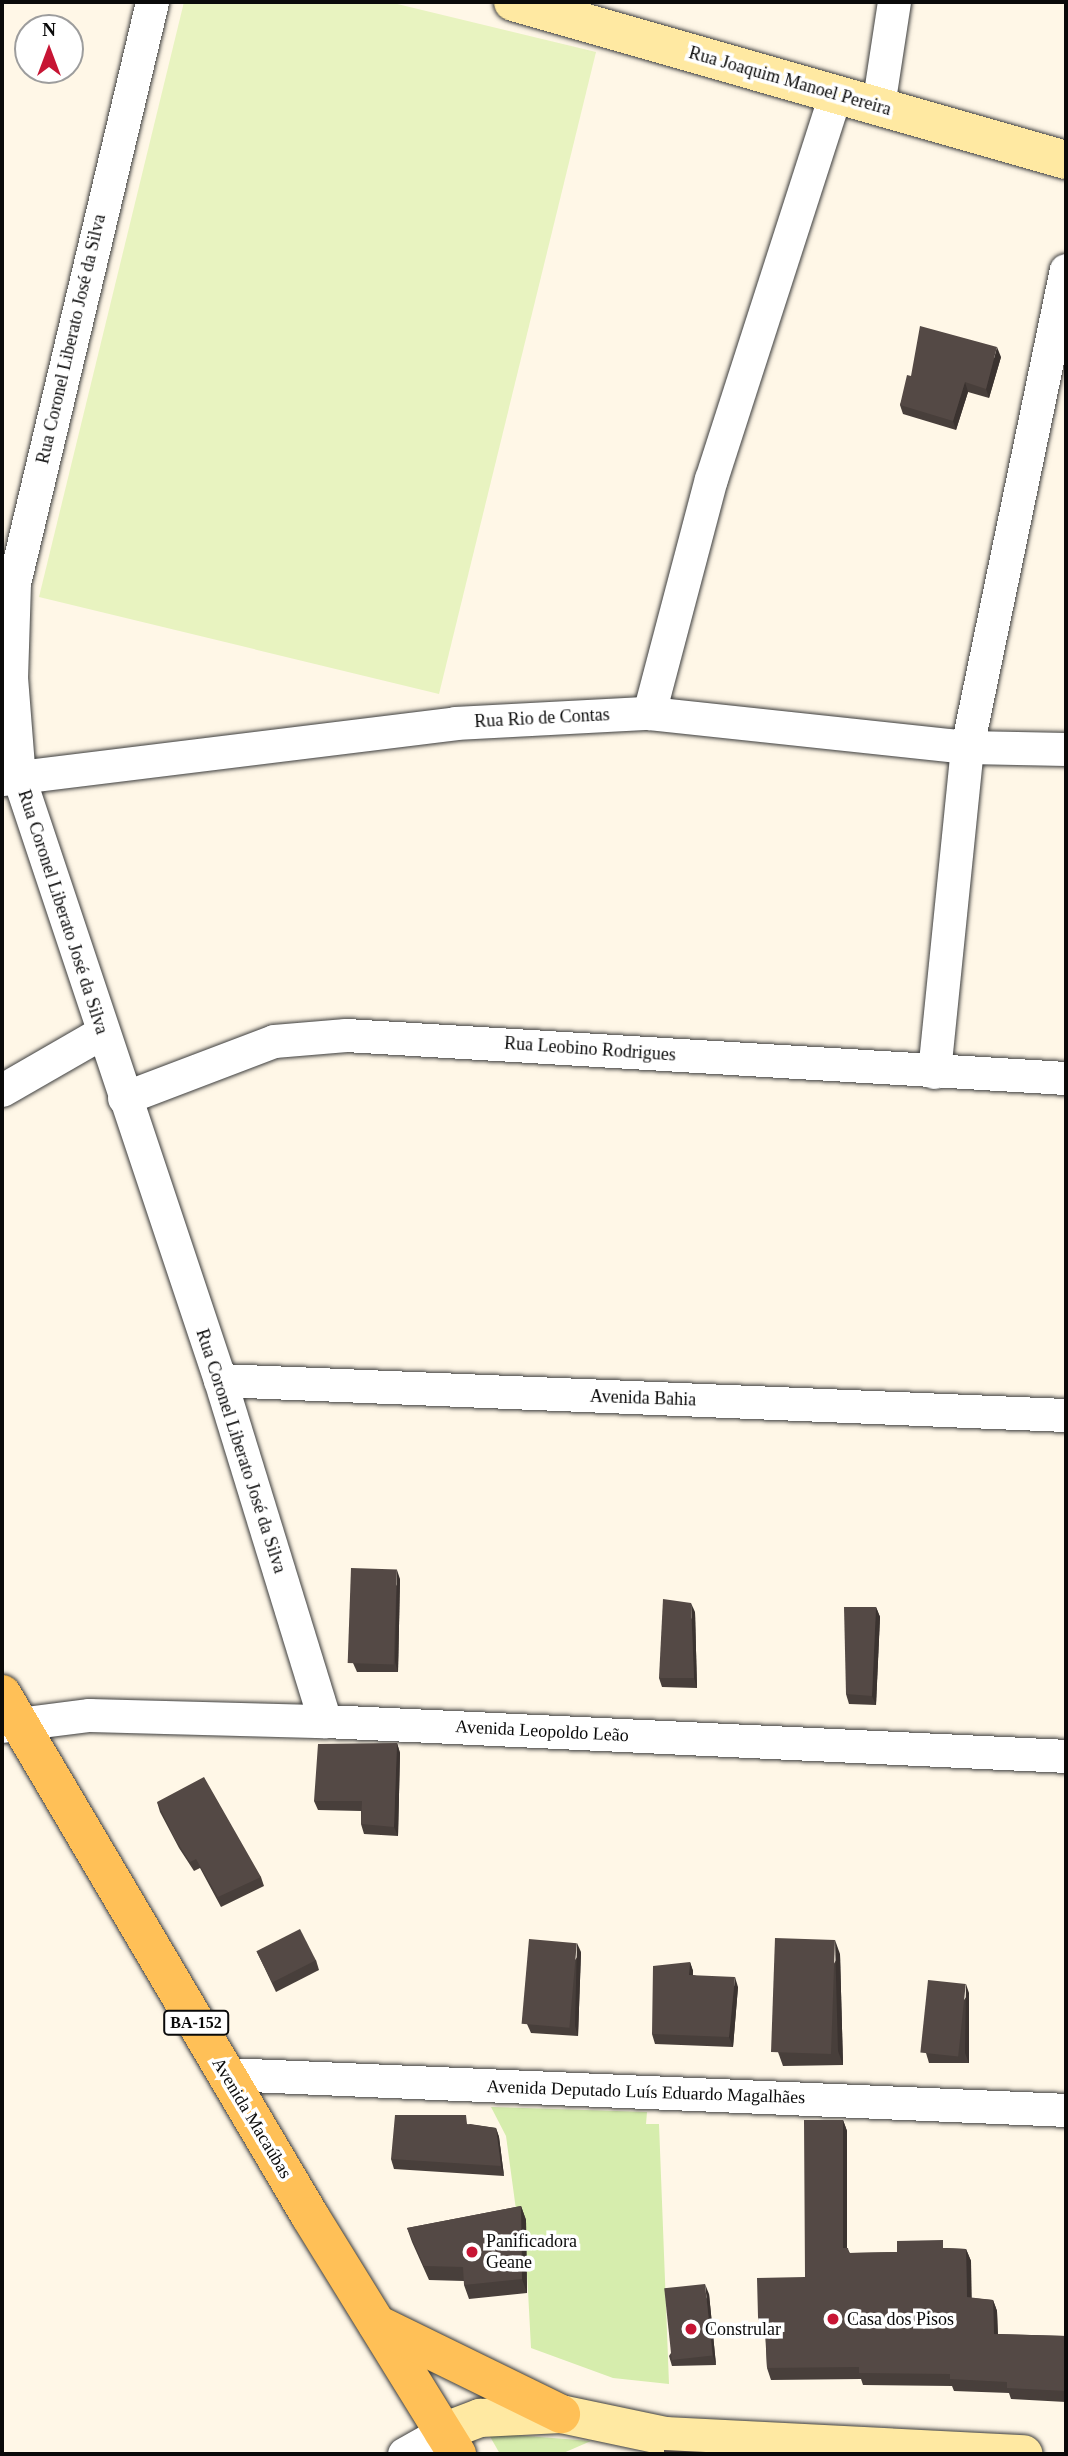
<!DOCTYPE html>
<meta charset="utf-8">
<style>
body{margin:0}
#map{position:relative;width:1068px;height:2456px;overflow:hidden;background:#fff7e7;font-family:"Times New Roman",serif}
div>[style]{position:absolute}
.green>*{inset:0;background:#d6edad}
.pitch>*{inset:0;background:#e8f3c0}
.roads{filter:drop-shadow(0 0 2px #3d3d3d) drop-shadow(0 0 2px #3d3d3d)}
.street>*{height:33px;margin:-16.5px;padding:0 16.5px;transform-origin:16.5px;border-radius:16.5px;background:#fff}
.secondary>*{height:38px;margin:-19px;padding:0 19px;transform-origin:19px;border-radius:19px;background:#ffe9a2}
.primary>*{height:38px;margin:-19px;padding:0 19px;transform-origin:19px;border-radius:19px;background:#ffc057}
.wall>*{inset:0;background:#483f3b}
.shaded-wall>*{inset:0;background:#3b3330}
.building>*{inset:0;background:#544945;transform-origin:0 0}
.dots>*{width:19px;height:19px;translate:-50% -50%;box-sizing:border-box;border:4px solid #fff;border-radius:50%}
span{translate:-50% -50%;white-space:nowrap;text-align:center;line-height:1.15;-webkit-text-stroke:7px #fff;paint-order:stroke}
.shield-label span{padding:2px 5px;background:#fff;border:2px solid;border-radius:5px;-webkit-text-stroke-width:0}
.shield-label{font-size:16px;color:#0a0a0a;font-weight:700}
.street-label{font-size:18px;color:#0a0a0a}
.poi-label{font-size:18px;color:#0a0a0a}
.left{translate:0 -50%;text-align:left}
.frame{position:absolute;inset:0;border:4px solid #0a0a0a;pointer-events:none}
.north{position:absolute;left:14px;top:14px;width:70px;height:70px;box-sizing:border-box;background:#fff;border:2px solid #9d9d9d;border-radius:50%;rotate:0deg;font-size:19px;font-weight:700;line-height:28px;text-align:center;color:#0a0a0a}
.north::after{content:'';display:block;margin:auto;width:24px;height:32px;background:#c71534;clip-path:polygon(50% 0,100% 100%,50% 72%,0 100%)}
</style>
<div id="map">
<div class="green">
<i style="clip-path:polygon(491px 2107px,647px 2112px,646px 2124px,659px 2124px,669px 2384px,613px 2378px,531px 2348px,524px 2215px,517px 2217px,506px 2136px)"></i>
<i style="clip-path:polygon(488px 2433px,591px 2441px,561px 2454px,500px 2454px)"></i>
</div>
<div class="pitch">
<i style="clip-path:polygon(184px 2px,389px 2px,596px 52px,439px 694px,39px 597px)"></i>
</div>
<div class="roads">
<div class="street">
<i style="left:152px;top:2px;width:597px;rotate:103.36deg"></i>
<i style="left:14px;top:583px;width:94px;rotate:91.8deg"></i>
<i style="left:11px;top:677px;width:101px;rotate:85.5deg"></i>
<i style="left:19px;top:778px;width:635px;rotate:71.54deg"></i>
<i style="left:220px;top:1380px;width:357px;rotate:72.9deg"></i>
<i style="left:878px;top:106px;width:105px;rotate:-81.3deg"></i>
<i style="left:649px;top:713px;width:242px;rotate:-75.2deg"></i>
<i style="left:711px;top:479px;width:404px;rotate:-72.1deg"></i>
<i style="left:2px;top:779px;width:456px;rotate:-7deg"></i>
<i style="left:455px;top:723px;width:194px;rotate:-3deg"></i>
<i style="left:649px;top:713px;width:320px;rotate:6.1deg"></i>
<i style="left:967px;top:747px;width:99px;rotate:1.2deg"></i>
<i style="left:934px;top:1072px;width:327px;rotate:-84.2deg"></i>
<i style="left:967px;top:747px;width:487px;rotate:-78.3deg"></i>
<i style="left:2px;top:1090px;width:116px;rotate:-29.9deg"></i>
<i style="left:124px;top:1098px;width:160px;rotate:-20.8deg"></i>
<i style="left:274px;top:1041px;width:72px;rotate:-4.8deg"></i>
<i style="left:346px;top:1035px;width:721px;rotate:3.42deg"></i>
<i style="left:220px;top:1380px;width:847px;rotate:2.37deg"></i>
<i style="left:2px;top:1726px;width:88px;rotate:-7.2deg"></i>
<i style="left:89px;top:1715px;width:236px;rotate:1.5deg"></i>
<i style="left:325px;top:1721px;width:742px;rotate:2.7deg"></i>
<i style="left:226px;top:2074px;width:841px;rotate:2.45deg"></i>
<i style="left:404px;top:2454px;width:45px;rotate:-29.4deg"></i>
</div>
<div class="secondary">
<i style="left:513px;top:2px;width:575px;rotate:15.95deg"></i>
<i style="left:443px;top:2432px;width:40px;rotate:-21deg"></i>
<i style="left:480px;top:2418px;width:81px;rotate:-2.8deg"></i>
<i style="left:561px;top:2414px;width:106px;rotate:11.9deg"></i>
<i style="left:665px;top:2436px;width:359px;rotate:2.9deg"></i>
</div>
<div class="primary">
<i style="left:2px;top:1694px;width:606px;rotate:59.46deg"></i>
<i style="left:310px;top:2216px;width:280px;rotate:58.3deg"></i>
<i style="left:377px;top:2324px;width:205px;rotate:26.1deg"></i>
</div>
</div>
<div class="wall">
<i style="clip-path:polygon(1001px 357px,989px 398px,968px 392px,956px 430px,903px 414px,900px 405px,911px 376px)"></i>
<i style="clip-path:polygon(400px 1579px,398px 1672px,357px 1672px,353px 1663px)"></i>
<i style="clip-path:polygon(876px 1607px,880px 1617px,876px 1705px,849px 1704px,846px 1694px)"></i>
<i style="clip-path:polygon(695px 1612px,697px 1688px,662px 1687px,659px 1678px)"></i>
<i style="clip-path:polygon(397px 1743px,400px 1753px,398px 1836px,364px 1834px,361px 1824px,361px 1811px,318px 1810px,314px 1801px)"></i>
<i style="clip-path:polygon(157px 1802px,261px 1877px,264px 1886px,221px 1907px,200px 1868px,194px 1871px,179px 1848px,160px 1812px)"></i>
<i style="clip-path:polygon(257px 1952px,316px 1960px,319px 1970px,276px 1992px)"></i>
<i style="clip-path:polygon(581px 1952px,578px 2036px,531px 2033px,527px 2024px)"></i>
<i style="clip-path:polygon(840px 1954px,843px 2065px,783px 2066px,778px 2052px)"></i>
<i style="clip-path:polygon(690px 1962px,693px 1971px,693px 1975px,738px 1987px,733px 2047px,655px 2044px,652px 2034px)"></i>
<i style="clip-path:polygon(969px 1993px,969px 2063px,929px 2063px,926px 2053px)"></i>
<i style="clip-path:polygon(843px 2120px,847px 2131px,847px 2248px,850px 2253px,897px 2252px,946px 2248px,966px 2249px,971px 2261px,971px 2298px,993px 2300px,997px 2311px,998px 2334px,1066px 2336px,1066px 2402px,1011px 2399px,1009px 2393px,954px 2391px,952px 2386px,863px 2385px,861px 2379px,771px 2380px,767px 2368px,765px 2330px,762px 2329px,758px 2317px,805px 2277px)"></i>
<i style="clip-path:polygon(470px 2124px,496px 2128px,499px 2137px,504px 2176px,394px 2169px,391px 2159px)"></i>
<i style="clip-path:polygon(521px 2206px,526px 2220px,527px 2293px,469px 2299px,464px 2285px,464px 2281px,429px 2280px,412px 2242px,407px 2228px)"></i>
<i style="clip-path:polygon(709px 2294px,716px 2365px,672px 2366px,669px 2356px)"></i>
</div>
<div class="shaded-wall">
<i style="clip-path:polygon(997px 347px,1001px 357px,989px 398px,986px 389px)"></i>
<i style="clip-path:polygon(965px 382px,968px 392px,956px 430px,953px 421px)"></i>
<i style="clip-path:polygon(397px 1570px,400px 1579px,398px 1672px,395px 1662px)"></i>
<i style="clip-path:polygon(691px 1603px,695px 1612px,697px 1688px,694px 1678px)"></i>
<i style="clip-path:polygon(876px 1607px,880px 1617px,876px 1705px,872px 1696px)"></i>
<i style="clip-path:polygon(397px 1743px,400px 1753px,398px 1836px,394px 1827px)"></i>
<i style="clip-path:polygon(835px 1940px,840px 1954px,843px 2065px,838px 2051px)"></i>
<i style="clip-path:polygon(577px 1943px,581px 1952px,578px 2036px,575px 2026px)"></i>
<i style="clip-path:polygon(690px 1962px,693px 1971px,692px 1985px,689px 1975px)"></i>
<i style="clip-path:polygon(735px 1977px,738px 1987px,733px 2047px,729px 2037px)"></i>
<i style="clip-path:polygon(966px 1984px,969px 1993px,969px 2063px,965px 2053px)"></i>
<i style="clip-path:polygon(843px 2120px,847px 2131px,847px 2259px,843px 2248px)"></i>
<i style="clip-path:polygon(496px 2128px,499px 2137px,504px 2176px,501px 2166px)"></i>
<i style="clip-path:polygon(521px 2206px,526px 2220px,527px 2293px,522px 2279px)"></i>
<i style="clip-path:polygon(966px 2249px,971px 2261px,972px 2309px,967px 2297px)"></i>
<i style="clip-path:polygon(705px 2284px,709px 2294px,716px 2365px,713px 2356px)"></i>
<i style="clip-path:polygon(993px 2300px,997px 2311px,998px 2346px,994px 2334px)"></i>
</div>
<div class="building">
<i style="clip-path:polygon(920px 326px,997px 347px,986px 389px,965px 382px,953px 421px,900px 405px,907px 375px,911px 376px)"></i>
<i style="left:351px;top:1568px;width:46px;height:95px;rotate:2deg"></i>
<i style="clip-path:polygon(663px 1599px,691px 1603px,694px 1678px,659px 1678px)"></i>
<i style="clip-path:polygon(844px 1607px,876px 1607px,872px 1696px,846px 1694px)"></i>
<i style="clip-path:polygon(397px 1743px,394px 1827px,361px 1824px,362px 1801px,314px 1801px,318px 1744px)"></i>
<i style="clip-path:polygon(204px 1777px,261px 1877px,218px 1897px,196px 1859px,190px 1862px,175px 1839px,157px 1802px)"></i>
<i style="left:300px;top:1929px;width:35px;height:49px;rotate:63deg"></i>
<i style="left:775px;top:1938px;width:60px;height:114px;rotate:2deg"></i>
<i style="left:529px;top:1939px;width:48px;height:85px;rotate:5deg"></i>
<i style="clip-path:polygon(690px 1962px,689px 1975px,735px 1977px,729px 2037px,652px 2034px,653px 1966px)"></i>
<i style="left:928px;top:1980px;width:38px;height:73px;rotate:6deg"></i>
<i style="clip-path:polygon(395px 2115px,466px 2115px,467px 2124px,496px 2128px,501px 2166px,391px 2159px)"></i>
<i style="clip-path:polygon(804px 2120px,843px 2120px,843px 2248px,848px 2248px,849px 2253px,897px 2252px,897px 2241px,943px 2240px,943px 2248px,966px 2249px,967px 2297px,993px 2300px,994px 2334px,1066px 2336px,1066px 2391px,1007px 2388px,1007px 2382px,950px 2379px,950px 2374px,859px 2373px,859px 2367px,767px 2368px,765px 2319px,758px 2317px,757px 2278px,805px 2277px)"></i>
<i style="clip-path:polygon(521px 2206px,522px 2279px,464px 2285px,463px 2267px,424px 2266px,407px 2228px)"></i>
<i style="left:705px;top:2284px;width:72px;height:41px;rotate:84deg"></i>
<i style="clip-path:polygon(664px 2450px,706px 2452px,706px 2454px,664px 2454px)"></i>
</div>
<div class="dots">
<i style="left:472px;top:2252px;background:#c71534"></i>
<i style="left:833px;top:2319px;background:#c71534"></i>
<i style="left:691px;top:2329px;background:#c71534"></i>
</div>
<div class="shield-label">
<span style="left:196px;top:2023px">BA-152</span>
</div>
<div class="street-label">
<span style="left:790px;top:81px;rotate:16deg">Rua Joaquim Manoel Pereira</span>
<span style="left:71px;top:339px;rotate:-77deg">Rua Coronel Liberato José da Silva</span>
<span style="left:542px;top:718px;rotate:-3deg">Rua Rio de Contas</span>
<span style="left:63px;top:912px;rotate:72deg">Rua Coronel Liberato José da Silva</span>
<span style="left:590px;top:1049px;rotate:4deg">Rua Leobino Rodrigues</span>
<span style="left:643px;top:1398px;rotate:2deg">Avenida Bahia</span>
<span style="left:241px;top:1451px;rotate:72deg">Rua Coronel Liberato José da Silva</span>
<span style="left:542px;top:1731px;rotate:3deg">Avenida Leopoldo Leão</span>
<span style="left:646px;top:2092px;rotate:2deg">Avenida Deputado Luís Eduardo Magalhães</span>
<span style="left:252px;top:2118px;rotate:59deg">Avenida Macaúbas</span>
</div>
<div class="poi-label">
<span class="left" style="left:486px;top:2252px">Panificadora<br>Geane</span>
<span class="left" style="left:847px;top:2319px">Casa dos Pisos</span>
<span class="left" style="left:705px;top:2329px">Constrular</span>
</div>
<div class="frame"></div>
<div class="north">N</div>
</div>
